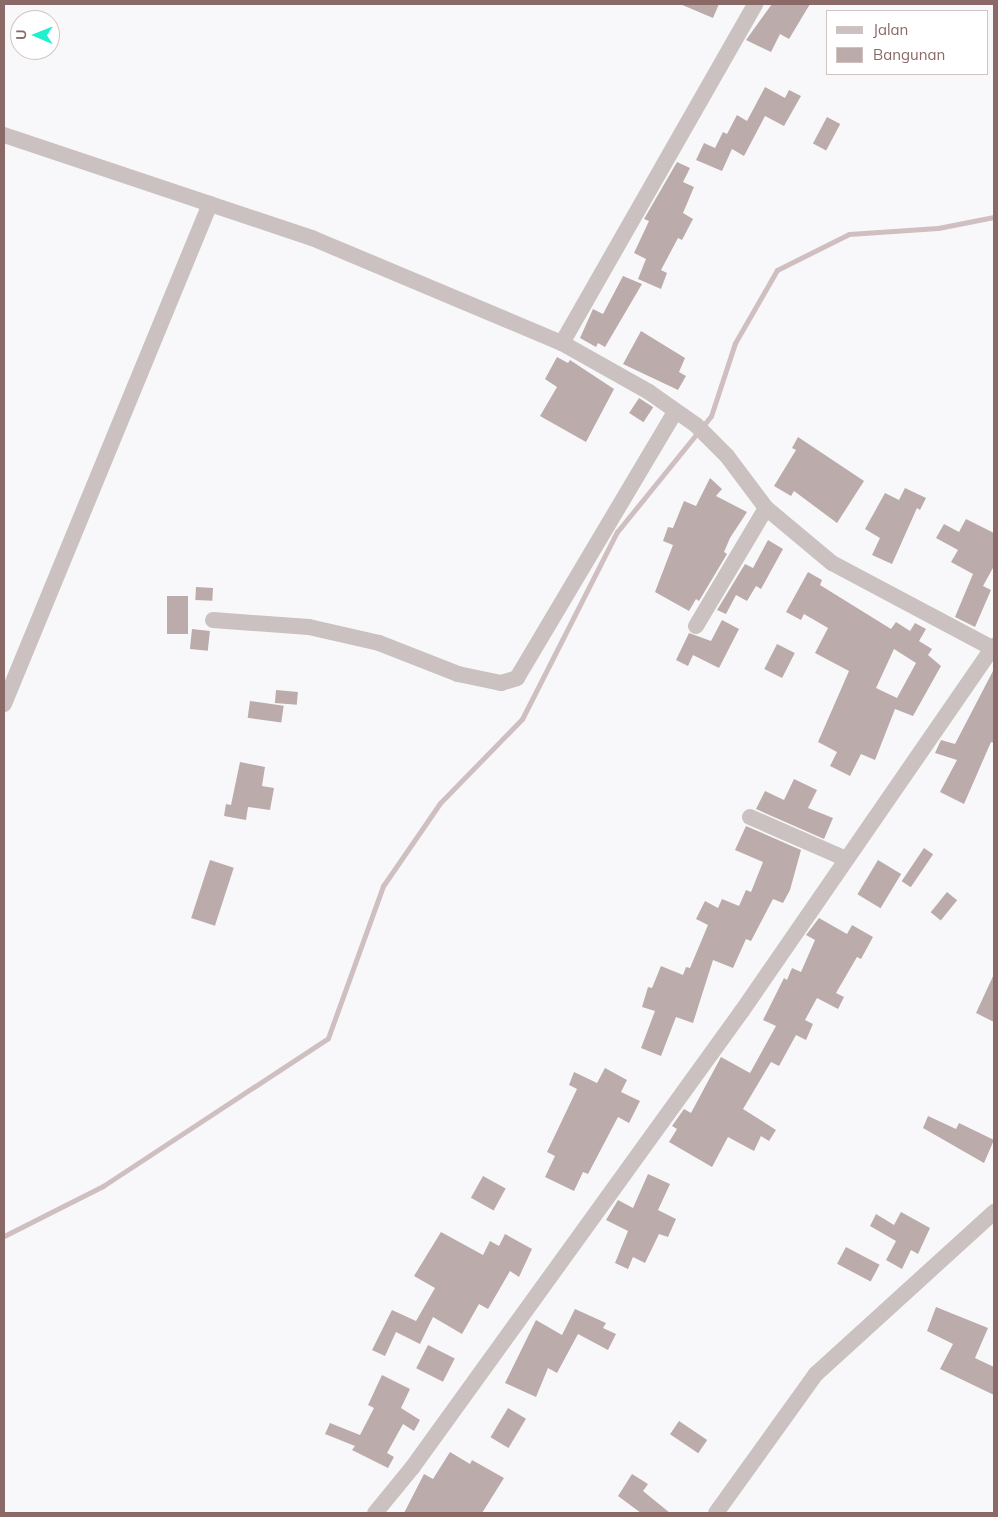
<!DOCTYPE html>
<style>
body{margin:0}
#map{position:relative;width:998px;height:1517px;overflow:hidden;background:#f8f8fa;font-family:Mulish,sans-serif}
div>[style]{position:absolute}
.stream>*{height:5px;margin:-2.5px;padding:0 2.5px;transform-origin:2.5px;border-radius:2.5px;background:#d0bfc1}
.building>*{inset:0;background:#bcabab;transform-origin:0 0}
.street>*{height:16px;margin:-8px;padding:0 8px;transform-origin:8px;border-radius:8px;background:#cac1c0}
span{translate:-50% -50%;white-space:nowrap;text-align:center;line-height:1.15;-webkit-text-stroke:5px #fff;paint-order:stroke}
.frame{position:absolute;inset:0;border:5px solid #8b6967;pointer-events:none}
.legend{position:absolute;left:826px;top:10px;width:162px;height:65px;box-sizing:border-box;background:#fff;border:1px solid #d1c3c2;margin:0;padding:6px 9px;list-style:none;font-size:15px;color:#8b6967}
.legend li{display:flex;align-items:center;gap:10px;height:25px}
.legend b{width:25px;border:1px solid #d1c3c2}
.north{position:absolute;left:10px;top:10px;width:50px;height:50px;box-sizing:border-box;background:#fff;border:1px solid #d1c3c2;border-radius:50%;rotate:271deg;font-size:14px;font-weight:700;line-height:20px;text-align:center;color:#8b6967}
.north::after{content:'';display:block;margin:auto;width:18px;height:22px;background:#21f0d0;clip-path:polygon(50% 0,100% 100%,50% 72%,0 100%)}
</style>
<div id="map">
<div class="stream">
<i style="left:4px;top:1236px;width:111px;rotate:-26.8deg"></i>
<i style="left:103px;top:1186px;width:269px;rotate:-33.3deg"></i>
<i style="left:328px;top:1038px;width:162px;rotate:-70.1deg"></i>
<i style="left:383px;top:886px;width:101px;rotate:-55.5deg"></i>
<i style="left:440px;top:803px;width:117px;rotate:-45.7deg"></i>
<i style="left:522px;top:719px;width:210px;rotate:-63.1deg"></i>
<i style="left:617px;top:532px;width:149px;rotate:-51deg"></i>
<i style="left:711px;top:416px;width:77px;rotate:-71.8deg"></i>
<i style="left:735px;top:343px;width:84px;rotate:-60.1deg"></i>
<i style="left:777px;top:270px;width:80px;rotate:-26.6deg"></i>
<i style="left:849px;top:234px;width:89px;rotate:-3.9deg"></i>
<i style="left:938px;top:228px;width:57px;rotate:-11.1deg"></i>
</div>
<div class="building">
<i style="clip-path:polygon(680px 4px,719px 4px,713px 18px)"></i>
<i style="clip-path:polygon(772px 4px,810px 4px,789px 39px,780px 34px,771px 52px,746px 40px)"></i>
<i style="clip-path:polygon(765px 87px,785px 98px,789px 90px,801px 96px,784px 126px,765px 116px,744px 156px,732px 149px,722px 171px,696px 160px,704px 143px,715px 148px,723px 132px,727px 134px,737px 115px,747px 121px)"></i>
<i style="left:827px;top:117px;width:15px;height:30px;rotate:28deg"></i>
<i style="clip-path:polygon(677px 162px,690px 168px,683px 182px,694px 187px,683px 213px,693px 219px,682px 240px,678px 238px,661px 270px,667px 273px,661px 289px,638px 279px,646px 259px,634px 253px,649px 221px,644px 219px)"></i>
<i style="clip-path:polygon(623px 276px,642px 284px,605px 347px,598px 343px,596px 347px,580px 338px,593px 309px,603px 314px)"></i>
<i style="clip-path:polygon(641px 331px,685px 358px,679px 372px,686px 376px,678px 390px,623px 364px)"></i>
<i style="clip-path:polygon(557px 357px,568px 363px,570px 360px,614px 389px,586px 442px,540px 416px,557px 387px,545px 379px)"></i>
<i style="left:639px;top:398px;width:17px;height:18px;rotate:33deg"></i>
<i style="clip-path:polygon(798px 437px,864px 481px,837px 523px,794px 491px,791px 496px,774px 486px,796px 450px,792px 448px)"></i>
<i style="clip-path:polygon(710px 478px,722px 489px,716px 496px,747px 512px,730px 538px,724px 552px,727px 554px,699px 601px,696px 599px,689px 611px,655px 592px,673px 545px,663px 541px,668px 527px,673px 528px,684px 501px,696px 506px)"></i>
<i style="clip-path:polygon(905px 488px,926px 498px,920px 510px,917px 508px,892px 564px,872px 555px,880px 538px,865px 529px,885px 493px,899px 500px)"></i>
<i style="clip-path:polygon(966px 519px,994px 533px,994px 566px,983px 586px,991px 590px,975px 627px,955px 617px,973px 574px,951px 562px,958px 550px,936px 538px,944px 524px,959px 532px)"></i>
<i style="clip-path:polygon(768px 540px,783px 549px,761px 589px,756px 586px,747px 601px,736px 595px,726px 614px,717px 610px,745px 564px,753px 568px)"></i>
<i style="clip-path:polygon(evenodd,808px 572px,822px 580px,820px 585px,891px 629px,896px 622px,910px 631px,915px 623px,926px 629px,919px 641px,932px 649px,928px 655px,941px 666px,913px 716px,895px 709px,875px 760px,861px 754px,850px 776px,830px 766px,837px 752px,818px 742px,849px 671px,815px 653px,828px 628px,804px 614px,801px 620px,786px 612px,808px 572px,894px 649px,916px 663px,897px 698px,876px 688px,894px 649px)"></i>
<i style="left:196px;top:587px;width:17px;height:13px;rotate:3deg"></i>
<i style="left:167px;top:596px;width:21px;height:38px"></i>
<i style="clip-path:polygon(722px 620px,739px 629px,719px 668px,693px 655px,688px 666px,676px 660px,689px 633px,711px 641px)"></i>
<i style="left:192px;top:629px;width:18px;height:20px;rotate:6deg"></i>
<i style="left:777px;top:644px;width:20px;height:28px;rotate:27deg"></i>
<i style="clip-path:polygon(994px 669px,994px 743px,991px 742px,964px 804px,940px 792px,957px 760px,935px 753px,941px 740px,955px 744px)"></i>
<i style="left:276px;top:690px;width:22px;height:13px;rotate:5deg"></i>
<i style="left:250px;top:701px;width:34px;height:17px;rotate:8deg"></i>
<i style="clip-path:polygon(240px 762px,265px 767px,262px 786px,274px 788px,270px 810px,248px 807px,246px 820px,224px 816px,226px 804px,231px 805px)"></i>
<i style="clip-path:polygon(794px 779px,817px 790px,808px 808px,833px 818px,824px 839px,756px 809px,765px 791px,784px 800px)"></i>
<i style="clip-path:polygon(746px 826px,801px 850px,790px 890px,783px 903px,773px 899px,751px 941px,746px 939px,733px 968px,713px 960px,693px 1023px,676px 1017px,661px 1056px,641px 1048px,655px 1011px,642px 1007px,648px 987px,652px 988px,661px 966px,683px 975px,686px 967px,690px 968px,708px 925px,696px 919px,705px 901px,718px 908px,722px 899px,739px 906px,746px 890px,751px 892px,763px 862px,735px 850px)"></i>
<i style="left:924px;top:848px;width:11px;height:40px;rotate:34deg"></i>
<i style="left:210px;top:860px;width:25px;height:61px;rotate:18deg"></i>
<i style="left:878px;top:860px;width:27px;height:40px;rotate:31deg"></i>
<i style="left:947px;top:892px;width:13px;height:26px;rotate:39deg"></i>
<i style="clip-path:polygon(819px 918px,847px 934px,852px 925px,873px 937px,861px 959px,857px 957px,836px 993px,844px 997px,838px 1009px,817px 998px,805px 1020px,813px 1024px,806px 1040px,796px 1035px,779px 1066px,771px 1062px,743px 1109px,776px 1130px,769px 1141px,761px 1136px,754px 1151px,728px 1137px,712px 1167px,669px 1142px,677px 1129px,672px 1126px,684px 1109px,691px 1113px,721px 1057px,750px 1073px,776px 1026px,763px 1020px,784px 978px,787px 980px,792px 968px,801px 972px,815px 940px,806px 935px)"></i>
<i style="clip-path:polygon(994px 974px,994px 1022px,976px 1013px)"></i>
<i style="clip-path:polygon(605px 1068px,627px 1080px,621px 1092px,640px 1101px,629px 1123px,618px 1117px,588px 1174px,583px 1172px,574px 1191px,545px 1177px,555px 1156px,547px 1152px,577px 1089px,569px 1085px,574px 1072px,597px 1083px)"></i>
<i style="clip-path:polygon(928px 1116px,956px 1129px,959px 1123px,994px 1140px,984px 1163px,923px 1128px)"></i>
<i style="clip-path:polygon(648px 1174px,670px 1184px,658px 1210px,676px 1219px,668px 1237px,659px 1234px,645px 1263px,633px 1257px,628px 1269px,615px 1263px,628px 1231px,606px 1220px,618px 1200px,633px 1208px)"></i>
<i style="left:483px;top:1176px;width:26px;height:25px;rotate:29deg"></i>
<i style="clip-path:polygon(901px 1212px,930px 1228px,918px 1254px,911px 1250px,902px 1269px,886px 1260px,896px 1241px,870px 1226px,876px 1214px,894px 1225px)"></i>
<i style="clip-path:polygon(441px 1232px,483px 1255px,490px 1241px,499px 1246px,505px 1234px,532px 1249px,519px 1277px,510px 1271px,488px 1309px,479px 1304px,462px 1334px,433px 1317px,420px 1344px,396px 1332px,385px 1356px,372px 1350px,392px 1310px,416px 1321px,435px 1288px,414px 1276px)"></i>
<i style="left:846px;top:1247px;width:38px;height:19px;rotate:28deg"></i>
<i style="clip-path:polygon(936px 1307px,988px 1328px,975px 1358px,994px 1367px,994px 1395px,940px 1369px,953px 1344px,927px 1331px)"></i>
<i style="clip-path:polygon(575px 1309px,606px 1323px,603px 1328px,616px 1334px,608px 1350px,578px 1334px,557px 1373px,548px 1368px,536px 1397px,505px 1383px,536px 1320px,562px 1335px)"></i>
<i style="left:428px;top:1345px;width:30px;height:26px;rotate:27deg"></i>
<i style="clip-path:polygon(382px 1375px,410px 1389px,401px 1408px,420px 1420px,414px 1431px,403px 1424px,387px 1453px,394px 1457px,388px 1468px,352px 1450px,355px 1446px,325px 1434px,330px 1423px,360px 1435px,374px 1408px,368px 1405px)"></i>
<i style="left:508px;top:1408px;width:21px;height:34px;rotate:31deg"></i>
<i style="left:679px;top:1421px;width:34px;height:16px;rotate:34deg"></i>
<i style="clip-path:polygon(450px 1452px,470px 1464px,472px 1460px,504px 1478px,482px 1513px,404px 1513px,424px 1474px,433px 1479px)"></i>
<i style="clip-path:polygon(632px 1474px,648px 1484px,643px 1491px,670px 1513px,641px 1513px,618px 1496px)"></i>
</div>
<div class="street">
<i style="left:4px;top:135px;width:325px;rotate:18.5deg"></i>
<i style="left:312px;top:238px;width:271px;rotate:22.8deg"></i>
<i style="left:562px;top:343px;width:100px;rotate:29.4deg"></i>
<i style="left:649px;top:392px;width:57px;rotate:35.1deg"></i>
<i style="left:696px;top:425px;width:44px;rotate:45deg"></i>
<i style="left:727px;top:456px;width:65px;rotate:53.1deg"></i>
<i style="left:766px;top:508px;width:86px;rotate:39.8deg"></i>
<i style="left:832px;top:563px;width:183px;rotate:28deg"></i>
<i style="left:562px;top:343px;width:390px;rotate:-60.3deg"></i>
<i style="left:213px;top:620px;width:96px;rotate:4.2deg"></i>
<i style="left:309px;top:627px;width:72px;rotate:12.9deg"></i>
<i style="left:379px;top:643px;width:85px;rotate:21.4deg"></i>
<i style="left:458px;top:674px;width:44px;rotate:11.8deg"></i>
<i style="left:501px;top:683px;width:17px;rotate:-17deg"></i>
<i style="left:517px;top:678px;width:309px;rotate:-59.3deg"></i>
<i style="left:696px;top:626px;width:137px;rotate:-59.3deg"></i>
<i style="left:4px;top:704px;width:541px;rotate:-67.61deg"></i>
<i style="left:750px;top:817px;width:105px;rotate:23.6deg"></i>
<i style="left:375px;top:1513px;width:58px;rotate:-50.6deg"></i>
<i style="left:412px;top:1468px;width:564px;rotate:-54.17deg"></i>
<i style="left:742px;top:1011px;width:444px;rotate:-55.4deg"></i>
<i style="left:716px;top:1513px;width:171px;rotate:-54.3deg"></i>
<i style="left:816px;top:1374px;width:241px;rotate:-42.3deg"></i>
</div>
<div class="frame"></div>
<ul class="legend">
<li><b style="height:6px;background:#cac1c0"></b>Jalan</li>
<li><b style="height:14px;background:#bcabab"></b>Bangunan</li>
</ul>
<div class="north">U</div>
</div>
